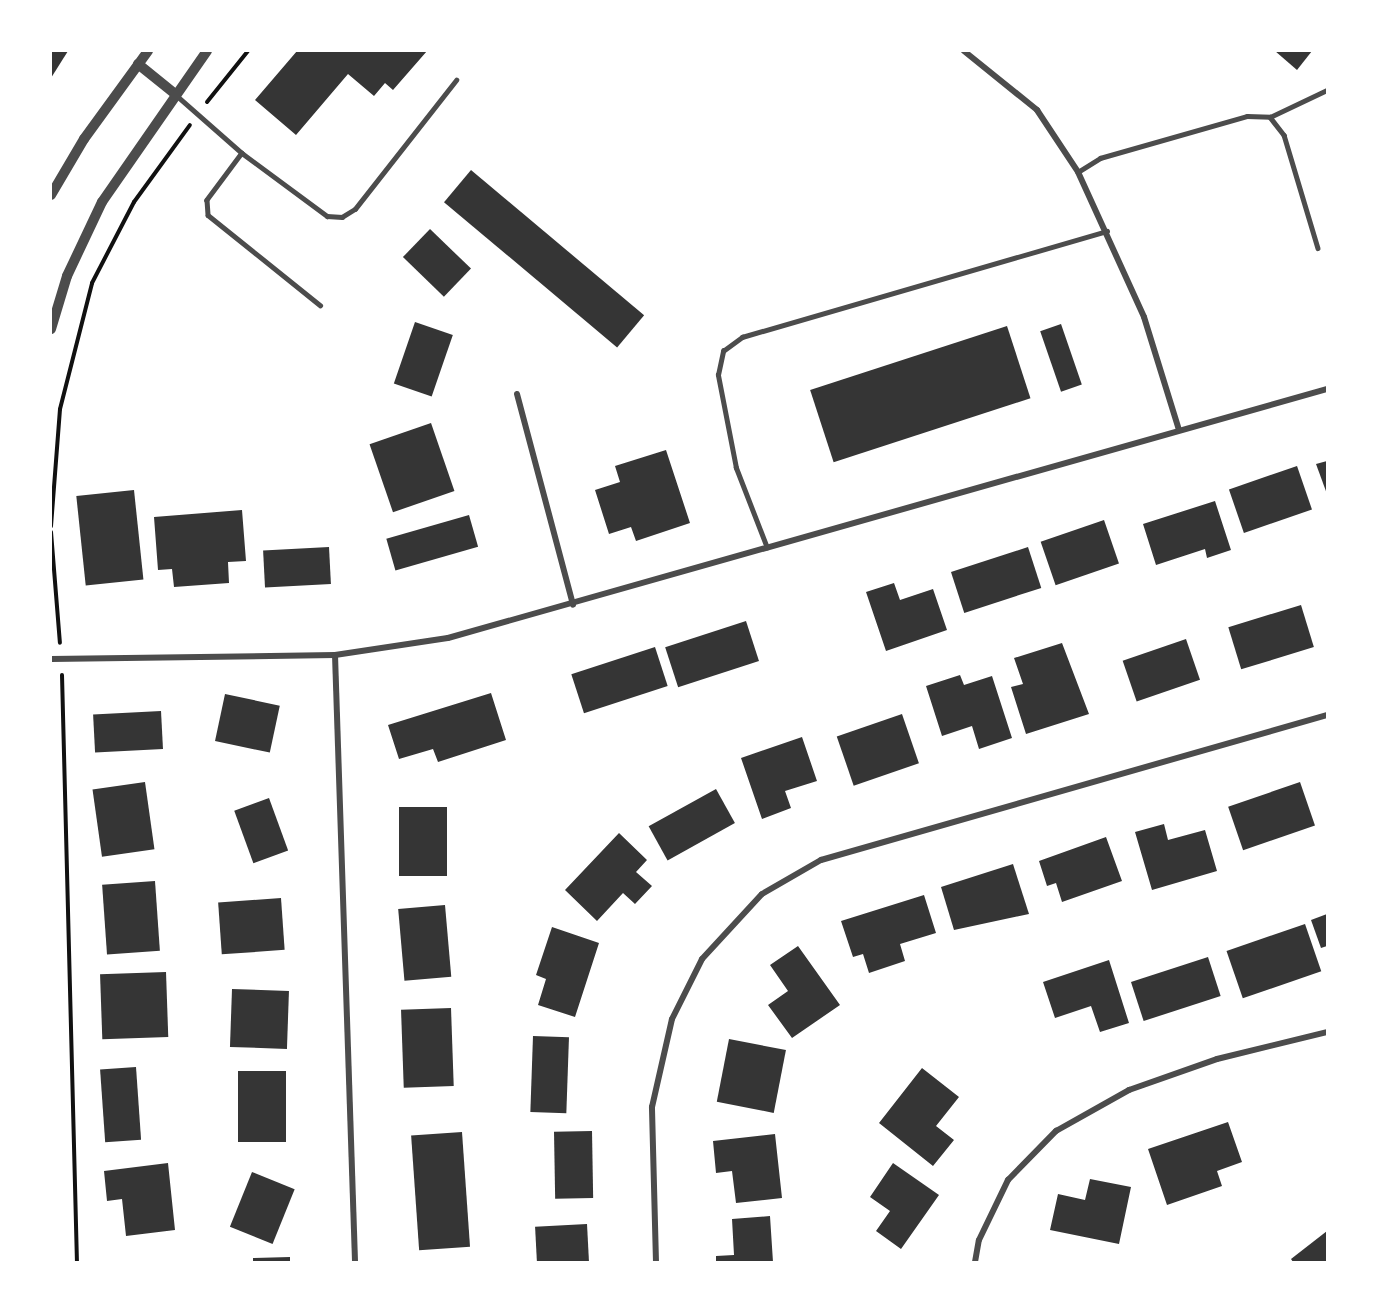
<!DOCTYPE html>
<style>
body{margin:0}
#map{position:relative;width:1378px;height:1313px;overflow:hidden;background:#fff;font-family:"Exo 2",sans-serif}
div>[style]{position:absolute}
.building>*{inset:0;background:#353535;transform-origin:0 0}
.path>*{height:4px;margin:-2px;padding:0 2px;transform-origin:2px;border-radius:2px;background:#111}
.service>*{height:4.5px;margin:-2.25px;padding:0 2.25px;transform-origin:2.25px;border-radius:2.25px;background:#4c4c4c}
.minor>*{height:6px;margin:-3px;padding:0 3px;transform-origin:3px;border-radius:3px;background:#4c4c4c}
.tertiary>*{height:10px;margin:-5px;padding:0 5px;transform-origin:5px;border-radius:5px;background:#4c4c4c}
span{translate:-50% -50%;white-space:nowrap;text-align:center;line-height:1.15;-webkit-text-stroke:4.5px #fff;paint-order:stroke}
.frame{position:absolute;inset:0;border:52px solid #fff;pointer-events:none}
</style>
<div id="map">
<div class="building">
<i style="clip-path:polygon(51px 51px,68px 51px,51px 78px)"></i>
<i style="clip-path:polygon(297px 51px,427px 51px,393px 90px,385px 83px,374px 96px,348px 74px,296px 135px,255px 100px)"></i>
<i style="clip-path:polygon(1275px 51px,1312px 51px,1297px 70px)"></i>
<i style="left:471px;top:170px;width:226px;height:42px;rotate:40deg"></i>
<i style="left:430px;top:229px;width:57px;height:39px;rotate:44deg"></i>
<i style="left:415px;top:322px;width:40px;height:65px;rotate:19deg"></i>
<i style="left:1061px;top:324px;width:64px;height:22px;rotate:71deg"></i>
<i style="left:1007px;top:326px;width:76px;height:207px;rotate:72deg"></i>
<i style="left:431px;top:423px;width:72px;height:65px;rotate:71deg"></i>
<i style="clip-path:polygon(666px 450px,690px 523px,636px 541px,631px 527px,609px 534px,595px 490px,620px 482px,615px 466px)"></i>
<i style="clip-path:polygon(1327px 461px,1327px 494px,1316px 464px)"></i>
<i style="left:1297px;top:466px;width:46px;height:72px;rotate:71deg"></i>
<i style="left:134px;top:490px;width:90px;height:58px;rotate:84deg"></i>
<i style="clip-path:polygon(1215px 501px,1231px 550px,1207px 558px,1205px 549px,1156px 565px,1143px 524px)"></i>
<i style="clip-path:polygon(242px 510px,246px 561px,228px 562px,229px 583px,174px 587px,172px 569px,158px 570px,154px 517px)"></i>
<i style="left:469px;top:515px;width:33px;height:86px;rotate:74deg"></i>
<i style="left:1104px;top:520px;width:46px;height:67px;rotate:71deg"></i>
<i style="left:329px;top:547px;width:37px;height:66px;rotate:87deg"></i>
<i style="left:1028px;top:547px;width:43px;height:81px;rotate:72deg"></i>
<i style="clip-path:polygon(894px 583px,900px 600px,933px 589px,947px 630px,886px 651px,866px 592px)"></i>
<i style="left:1301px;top:605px;width:44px;height:76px;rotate:73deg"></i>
<i style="left:746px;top:621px;width:42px;height:85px;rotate:72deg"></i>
<i style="left:1186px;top:639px;width:43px;height:67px;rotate:71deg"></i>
<i style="clip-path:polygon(1062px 643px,1089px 714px,1026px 734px,1011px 687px,1023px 684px,1014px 658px)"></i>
<i style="left:655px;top:647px;width:41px;height:88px;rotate:72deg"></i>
<i style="clip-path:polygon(960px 675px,964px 685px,992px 676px,1012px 738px,979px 749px,972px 726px,942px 736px,926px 686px)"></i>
<i style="clip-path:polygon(491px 693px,506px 740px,438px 762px,433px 749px,399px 759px,388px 725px)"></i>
<i style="left:225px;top:694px;width:56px;height:48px;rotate:12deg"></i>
<i style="left:161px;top:711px;width:38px;height:68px;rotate:87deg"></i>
<i style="left:902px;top:714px;width:52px;height:69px;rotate:71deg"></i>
<i style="clip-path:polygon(802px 737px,817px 781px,785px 791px,791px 808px,762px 819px,741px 758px)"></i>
<i style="left:145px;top:782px;width:68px;height:53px;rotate:82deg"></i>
<i style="left:1300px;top:782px;width:46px;height:76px;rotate:71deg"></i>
<i style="left:716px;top:789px;width:39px;height:77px;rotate:61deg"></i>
<i style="left:269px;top:798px;width:56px;height:37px;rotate:70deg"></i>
<i style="left:399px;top:807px;width:48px;height:69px"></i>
<i style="clip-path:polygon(1164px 824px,1168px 840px,1205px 830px,1217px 871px,1152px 890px,1135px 832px)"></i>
<i style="clip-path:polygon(619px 833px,647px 860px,636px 872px,652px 886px,635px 904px,623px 893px,597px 921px,565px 890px)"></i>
<i style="clip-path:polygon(1106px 837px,1122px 881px,1062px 902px,1056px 883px,1047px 886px,1039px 861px)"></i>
<i style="clip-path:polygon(1013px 864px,1029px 914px,954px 930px,941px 887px)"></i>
<i style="left:155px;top:881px;width:70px;height:53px;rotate:86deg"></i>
<i style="clip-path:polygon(924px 895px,936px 933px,900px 944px,905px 961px,869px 973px,863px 954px,853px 957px,841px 921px)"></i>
<i style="left:281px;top:898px;width:52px;height:63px;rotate:86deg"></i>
<i style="left:445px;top:905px;width:72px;height:47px;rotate:85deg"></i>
<i style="clip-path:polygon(1327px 914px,1327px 946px,1321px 948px,1311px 920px)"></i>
<i style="left:1305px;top:924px;width:50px;height:83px;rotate:71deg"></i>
<i style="clip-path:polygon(552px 927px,599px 943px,575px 1017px,538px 1005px,546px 979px,536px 975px)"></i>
<i style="clip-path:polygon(798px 946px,840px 1005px,792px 1038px,768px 1005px,788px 991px,770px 965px)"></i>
<i style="left:1208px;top:957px;width:41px;height:81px;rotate:72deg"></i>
<i style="clip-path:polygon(1109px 960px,1129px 1023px,1100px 1032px,1091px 1006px,1055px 1018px,1043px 982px)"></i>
<i style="left:166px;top:972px;width:65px;height:66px;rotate:88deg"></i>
<i style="left:232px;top:989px;width:57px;height:58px;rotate:2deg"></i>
<i style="left:451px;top:1008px;width:78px;height:50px;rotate:88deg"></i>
<i style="left:533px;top:1036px;width:36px;height:76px;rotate:2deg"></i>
<i style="left:729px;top:1039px;width:58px;height:64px;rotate:11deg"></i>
<i style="left:136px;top:1067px;width:73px;height:36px;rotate:86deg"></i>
<i style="clip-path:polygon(922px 1068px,959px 1097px,936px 1126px,954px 1140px,933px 1166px,879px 1123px)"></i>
<i style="left:238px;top:1071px;width:48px;height:71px"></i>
<i style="clip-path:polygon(1228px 1122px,1242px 1162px,1217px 1171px,1222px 1186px,1167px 1205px,1148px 1149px)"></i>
<i style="left:592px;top:1131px;width:67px;height:38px;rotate:89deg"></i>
<i style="left:462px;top:1132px;width:115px;height:51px;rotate:86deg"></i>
<i style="clip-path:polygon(775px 1134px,782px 1198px,736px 1203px,732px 1171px,716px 1173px,713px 1141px)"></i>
<i style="clip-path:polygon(168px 1163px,175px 1230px,126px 1236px,122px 1199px,107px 1201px,104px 1171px)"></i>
<i style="clip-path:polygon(893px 1163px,939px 1195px,901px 1249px,876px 1231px,890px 1211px,870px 1197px)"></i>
<i style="left:252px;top:1172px;width:46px;height:59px;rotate:22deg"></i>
<i style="clip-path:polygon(1090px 1179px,1131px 1187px,1119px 1244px,1050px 1230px,1058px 1194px,1085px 1200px)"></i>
<i style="clip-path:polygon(770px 1216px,773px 1262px,716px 1262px,716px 1256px,734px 1255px,732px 1219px)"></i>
<i style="left:587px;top:1224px;width:38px;height:52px;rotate:87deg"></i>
<i style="clip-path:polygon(1327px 1231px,1327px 1262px,1293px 1262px,1291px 1259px)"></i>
<i style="clip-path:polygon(290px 1257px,290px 1262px,253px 1262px,253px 1258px)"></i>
</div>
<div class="path">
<i style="left:207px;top:102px;width:65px;rotate:-51.2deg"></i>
<i style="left:51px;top:526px;width:117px;rotate:-85.6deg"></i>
<i style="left:60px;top:409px;width:130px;rotate:-75.7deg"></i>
<i style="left:92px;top:283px;width:91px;rotate:-62.6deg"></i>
<i style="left:134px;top:202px;width:95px;rotate:-54deg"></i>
<i style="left:51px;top:532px;width:111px;rotate:85.4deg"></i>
<i style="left:62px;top:675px;width:587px;rotate:88.54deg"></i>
</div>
<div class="service">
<i style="left:176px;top:95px;width:88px;rotate:41.3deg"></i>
<i style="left:242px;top:153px;width:106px;rotate:36.5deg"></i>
<i style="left:327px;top:216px;width:15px;rotate:4deg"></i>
<i style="left:342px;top:217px;width:15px;rotate:-32deg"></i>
<i style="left:355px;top:209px;width:164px;rotate:-51.9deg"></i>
<i style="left:1270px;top:117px;width:63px;rotate:-25.3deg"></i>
<i style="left:242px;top:153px;width:59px;rotate:126.7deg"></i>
<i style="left:207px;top:200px;width:15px;rotate:86deg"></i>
<i style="left:208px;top:215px;width:144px;rotate:38.8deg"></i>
<i style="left:1078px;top:172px;width:26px;rotate:-32deg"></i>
<i style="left:1100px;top:158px;width:153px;rotate:-15.9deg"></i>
<i style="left:1247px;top:116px;width:23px;rotate:2deg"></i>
<i style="left:1270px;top:117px;width:23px;rotate:52deg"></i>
<i style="left:1284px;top:135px;width:118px;rotate:73.3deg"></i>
<i style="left:767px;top:548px;width:86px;rotate:-111.2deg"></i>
<i style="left:736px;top:468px;width:95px;rotate:-101deg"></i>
<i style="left:718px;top:375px;width:25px;rotate:-78deg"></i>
<i style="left:723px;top:351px;width:24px;rotate:-36deg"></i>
<i style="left:742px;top:337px;width:380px;rotate:-16.2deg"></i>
</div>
<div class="minor">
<i style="left:964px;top:51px;width:94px;rotate:38.9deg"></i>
<i style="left:1037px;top:110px;width:74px;rotate:56.5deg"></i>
<i style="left:1078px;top:172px;width:159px;rotate:65.5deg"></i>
<i style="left:1144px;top:317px;width:118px;rotate:72.8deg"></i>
<i style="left:517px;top:394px;width:218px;rotate:75.1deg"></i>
<i style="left:335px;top:655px;width:607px;rotate:88.11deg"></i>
<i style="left:51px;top:659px;width:284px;rotate:-0.8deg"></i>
<i style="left:335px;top:655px;width:114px;rotate:-8.6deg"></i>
<i style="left:448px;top:638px;width:914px;rotate:-15.82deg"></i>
<i style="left:656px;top:1262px;width:155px;rotate:-91.5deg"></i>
<i style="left:652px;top:1107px;width:90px;rotate:-77.2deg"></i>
<i style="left:672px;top:1019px;width:67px;rotate:-63.4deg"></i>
<i style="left:702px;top:959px;width:88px;rotate:-47.3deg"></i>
<i style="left:762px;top:894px;width:68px;rotate:-30deg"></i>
<i style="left:821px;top:860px;width:526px;rotate:-15.99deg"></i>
<i style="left:975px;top:1262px;width:22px;rotate:-80deg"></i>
<i style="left:979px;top:1240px;width:67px;rotate:-64.2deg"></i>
<i style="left:1008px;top:1180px;width:69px;rotate:-45.6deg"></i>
<i style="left:1056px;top:1131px;width:84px;rotate:-29.3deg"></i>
<i style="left:1129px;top:1090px;width:93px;rotate:-19.4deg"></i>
<i style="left:1217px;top:1059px;width:113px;rotate:-13.8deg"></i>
</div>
<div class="tertiary">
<i style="left:138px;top:64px;width:46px;rotate:38.9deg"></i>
<i style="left:51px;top:195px;width:65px;rotate:-59.5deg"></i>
<i style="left:84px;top:139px;width:109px;rotate:-54deg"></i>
<i style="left:51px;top:329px;width:55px;rotate:-73.2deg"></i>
<i style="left:67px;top:276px;width:82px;rotate:-64.7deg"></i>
<i style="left:102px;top:202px;width:184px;rotate:-55.2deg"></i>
</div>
<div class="frame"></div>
</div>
